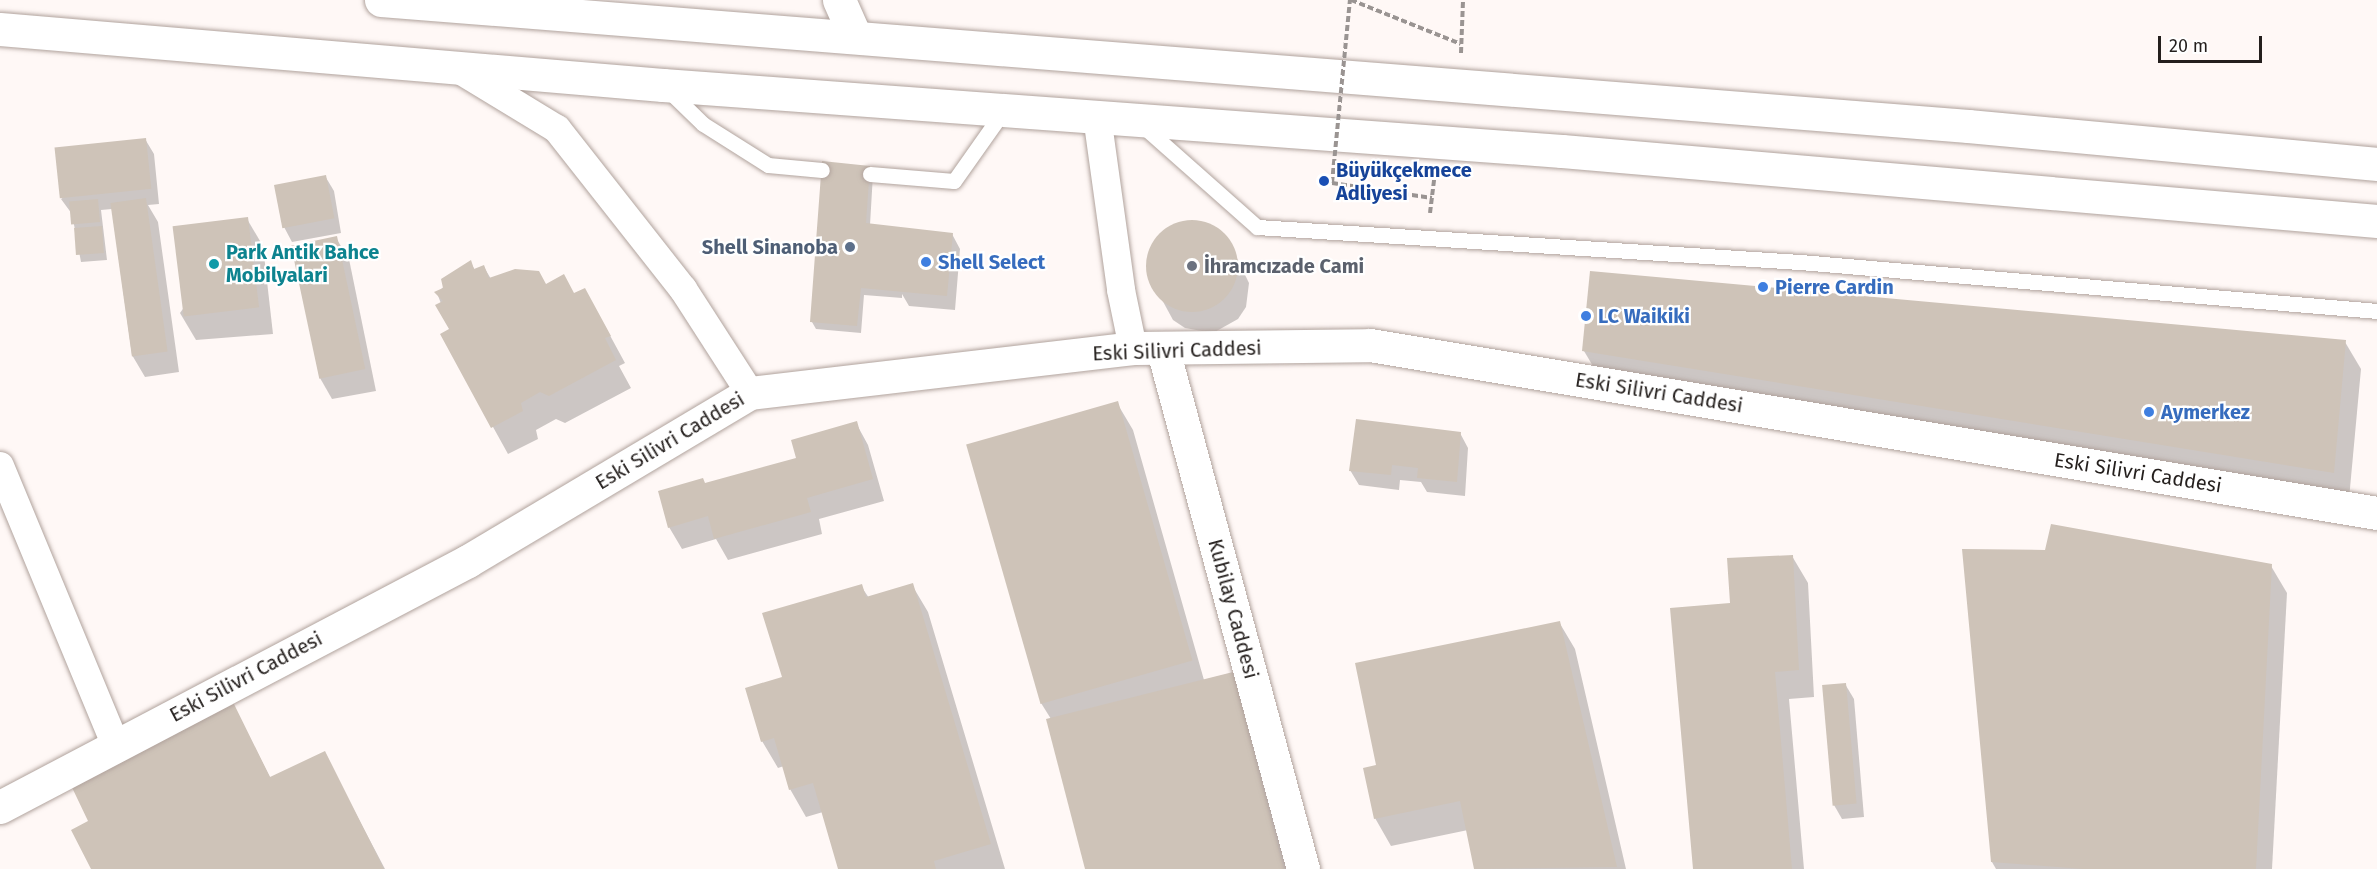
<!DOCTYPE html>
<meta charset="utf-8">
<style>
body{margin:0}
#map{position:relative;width:2377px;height:869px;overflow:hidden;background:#fff8f6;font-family:"Fira Sans",sans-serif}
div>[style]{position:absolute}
.shadow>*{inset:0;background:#0003}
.building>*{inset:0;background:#cec3b8;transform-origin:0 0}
.round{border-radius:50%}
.path>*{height:4px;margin-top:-2px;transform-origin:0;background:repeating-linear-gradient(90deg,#9a9492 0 6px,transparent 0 9px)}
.roads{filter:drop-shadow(0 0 2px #b1a39d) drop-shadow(0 0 2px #b1a39d)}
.lane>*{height:15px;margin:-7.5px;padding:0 7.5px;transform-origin:7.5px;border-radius:7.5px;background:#fff}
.street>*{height:28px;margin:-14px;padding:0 14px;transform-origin:14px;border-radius:14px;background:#fff}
.secondary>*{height:33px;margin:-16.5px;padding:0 16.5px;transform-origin:16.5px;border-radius:16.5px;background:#fff}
.highway>*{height:33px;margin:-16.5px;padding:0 16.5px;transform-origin:16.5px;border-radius:16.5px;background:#fff}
.path-bridge>*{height:4px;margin-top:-2px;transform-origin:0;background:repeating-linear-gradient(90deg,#9a9492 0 6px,transparent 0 9px)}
.dots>*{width:16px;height:16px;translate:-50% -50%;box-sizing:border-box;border:3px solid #fff;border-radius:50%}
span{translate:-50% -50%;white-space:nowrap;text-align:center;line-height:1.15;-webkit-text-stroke:4.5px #fff;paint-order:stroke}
.transit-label{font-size:20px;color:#164399;font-weight:700}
.left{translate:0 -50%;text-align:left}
.service-label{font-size:20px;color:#4e5e75;font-weight:700}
.right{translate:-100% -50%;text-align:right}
.culture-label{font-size:20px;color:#0d838f;font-weight:700}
.shop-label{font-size:20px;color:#366cbe;font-weight:700}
.worship-label{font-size:20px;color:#5b616d;font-weight:700}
.street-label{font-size:20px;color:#241f1d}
.scale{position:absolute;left:2158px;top:36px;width:104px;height:27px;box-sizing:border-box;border:3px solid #241f1d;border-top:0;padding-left:8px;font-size:18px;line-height:21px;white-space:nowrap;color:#241f1d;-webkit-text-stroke:4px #fff;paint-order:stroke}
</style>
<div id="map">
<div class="shadow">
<i style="clip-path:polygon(145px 139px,154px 154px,159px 204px,148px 205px,158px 222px,179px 372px,145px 377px,132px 355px,112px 209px,101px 210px,107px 260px,81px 262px,72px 214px,61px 199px)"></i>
<i style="clip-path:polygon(824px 163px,873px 174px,870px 225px,952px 234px,960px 249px,955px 310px,909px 306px,902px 294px,902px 298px,864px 295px,861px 333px,816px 329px,812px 322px)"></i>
<i style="clip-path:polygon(325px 176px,334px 191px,341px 233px,292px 242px,284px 227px)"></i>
<i style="clip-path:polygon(247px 219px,263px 246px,273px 334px,196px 340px,180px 313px)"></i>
<i style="clip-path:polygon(1195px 221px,1227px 238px,1249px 283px,1246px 307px,1238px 319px,1213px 333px,1185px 328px,1173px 320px,1147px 272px,1153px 243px,1172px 225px)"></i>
<i style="clip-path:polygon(336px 238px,349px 259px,376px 391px,332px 399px,320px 378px)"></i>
<i style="clip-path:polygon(470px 262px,475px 270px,484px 267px,491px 279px,546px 285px,575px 295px,600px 317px,625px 363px,619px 366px,631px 388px,565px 423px,556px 419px,536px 430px,538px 439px,508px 454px,442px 335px,451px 330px,437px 293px)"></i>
<i style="clip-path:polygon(2345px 342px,2361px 369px,2349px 499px,1600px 378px,1584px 351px)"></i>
<i style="clip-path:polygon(1117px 403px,1133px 430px,1204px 680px,1232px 673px,1248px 700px,1292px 869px,1087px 869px,1051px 719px,1041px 703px)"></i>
<i style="clip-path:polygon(856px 423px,868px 445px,884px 501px,819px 519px,822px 534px,728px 560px,716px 539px,682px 549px,669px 527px,798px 459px)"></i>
<i style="clip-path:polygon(1460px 433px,1468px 448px,1465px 496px,1427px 492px,1421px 482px,1400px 480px,1399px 490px,1359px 485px,1350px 470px)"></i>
<i style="clip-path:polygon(1792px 556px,1808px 583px,1814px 697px,1789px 699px,1804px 869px,1694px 869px,1731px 604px)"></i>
<i style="clip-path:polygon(2271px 566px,2287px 593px,2272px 869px,1996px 869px,1992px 862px)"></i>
<i style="clip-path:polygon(912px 585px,928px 612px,1005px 869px,840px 869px,823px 812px,806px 817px,790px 789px,784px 766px,778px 768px,762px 741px,784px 678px,861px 586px,869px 598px)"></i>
<i style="clip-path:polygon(1559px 622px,1575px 649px,1626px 869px,1476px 869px,1468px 830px,1391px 846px,1375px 818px,1378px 766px)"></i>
<i style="clip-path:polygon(1845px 684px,1854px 699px,1864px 817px,1842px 819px,1834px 805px)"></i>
<i style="clip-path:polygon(231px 702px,271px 779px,324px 753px,385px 869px,92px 869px,91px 823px)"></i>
</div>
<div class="building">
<i style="left:146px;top:138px;width:51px;height:92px;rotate:84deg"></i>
<i style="clip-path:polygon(822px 161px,870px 166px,866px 223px,953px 233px,947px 296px,861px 288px,857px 326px,810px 322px)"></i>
<i style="left:326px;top:175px;width:44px;height:53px;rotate:79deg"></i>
<i style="left:146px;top:198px;width:155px;height:36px;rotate:82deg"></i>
<i style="left:98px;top:199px;width:23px;height:29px;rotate:85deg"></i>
<i style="left:248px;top:217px;width:91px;height:76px;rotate:83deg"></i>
<i class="round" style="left:1146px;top:220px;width:92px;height:92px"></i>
<i style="left:102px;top:226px;width:27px;height:28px;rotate:86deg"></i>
<i style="left:337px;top:236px;width:136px;height:47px;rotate:78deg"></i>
<i style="clip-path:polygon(471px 260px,474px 269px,484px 265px,489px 278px,515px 269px,539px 271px,546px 284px,564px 274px,574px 293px,585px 288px,611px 336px,605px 338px,616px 360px,549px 396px,540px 392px,521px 403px,523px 411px,491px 428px,440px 334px,449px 329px,435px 305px,443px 301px,434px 292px,443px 288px,441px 279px)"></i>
<i style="clip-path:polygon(1590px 271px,2346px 340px,2334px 473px,1582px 351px)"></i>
<i style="left:1118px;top:401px;width:270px;height:158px;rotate:74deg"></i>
<i style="clip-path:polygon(1356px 419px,1461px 432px,1457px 482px,1417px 478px,1418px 468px,1392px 465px,1391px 475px,1349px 471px)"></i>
<i style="clip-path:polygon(857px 421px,873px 479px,807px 498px,811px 512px,714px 539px,708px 516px,668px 528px,658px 491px,703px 478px,705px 483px,796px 458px,791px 440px)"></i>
<i style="clip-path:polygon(2051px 524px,2272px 564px,2256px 869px,2083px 869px,1991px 862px,1962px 549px,2045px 550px)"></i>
<i style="clip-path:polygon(1793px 555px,1799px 670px,1775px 672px,1792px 869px,1693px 869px,1670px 608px,1730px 603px,1727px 558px)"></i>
<i style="clip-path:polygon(913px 583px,991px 844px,934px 861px,936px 869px,838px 869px,813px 783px,789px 790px,774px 738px,761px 742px,745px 688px,782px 677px,762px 613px,862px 584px,866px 597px)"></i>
<i style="clip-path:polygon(1560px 621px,1617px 867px,1474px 869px,1460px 801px,1374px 819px,1363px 768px,1376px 765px,1355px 663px)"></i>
<i style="clip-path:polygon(1233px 672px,1284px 869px,1085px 869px,1046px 719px)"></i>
<i style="left:1846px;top:683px;width:121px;height:24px;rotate:85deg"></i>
<i style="clip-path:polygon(232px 700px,270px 777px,325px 751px,384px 869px,91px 869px,71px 830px,88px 821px,67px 777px)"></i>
</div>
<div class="path">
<i style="left:1351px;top:0;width:118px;rotate:21.8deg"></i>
<i style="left:1461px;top:53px;width:53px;rotate:-87.8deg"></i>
<i style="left:1332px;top:183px;width:101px;rotate:8.5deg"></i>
<i style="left:1430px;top:213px;width:38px;rotate:-83deg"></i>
</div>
<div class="roads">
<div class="lane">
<i style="left:667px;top:89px;width:50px;rotate:44.2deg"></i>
<i style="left:703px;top:124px;width:77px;rotate:32.2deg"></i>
<i style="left:768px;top:165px;width:54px;rotate:5.3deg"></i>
<i style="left:1142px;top:125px;width:154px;rotate:41.6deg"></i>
<i style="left:1257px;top:227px;width:544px;rotate:3.69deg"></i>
<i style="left:1800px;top:262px;width:579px;rotate:4.85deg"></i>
<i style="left:870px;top:174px;width:84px;rotate:4.8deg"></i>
<i style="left:954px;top:181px;width:87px;rotate:-54.8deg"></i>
</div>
<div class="street">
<i style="left:455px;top:67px;width:119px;rotate:31.3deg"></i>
<i style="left:557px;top:129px;width:204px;rotate:51.8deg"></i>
<i style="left:683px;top:289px;width:124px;rotate:57.2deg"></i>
<i style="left:1097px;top:116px;width:176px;rotate:82.1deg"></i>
<i style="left:1121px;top:290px;width:59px;rotate:78.3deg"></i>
<i style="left:0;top:466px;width:303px;rotate:67.5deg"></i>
</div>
<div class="secondary">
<i style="left:839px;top:0;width:39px;rotate:66deg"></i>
<i style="left:1163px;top:350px;width:538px;rotate:74.9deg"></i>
<i style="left:0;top:807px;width:529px;rotate:-27.73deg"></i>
<i style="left:468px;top:561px;width:328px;rotate:-30.8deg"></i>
<i style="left:750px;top:393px;width:386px;rotate:-6.7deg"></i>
<i style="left:1133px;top:348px;width:237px;rotate:-0.7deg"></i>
<i style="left:1370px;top:345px;width:1021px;rotate:9.47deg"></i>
</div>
<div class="highway">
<i style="left:381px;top:0;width:1592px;rotate:4.54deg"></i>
<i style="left:1968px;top:126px;width:411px;rotate:5.3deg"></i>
<i style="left:0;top:29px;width:665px;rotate:4.83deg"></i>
<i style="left:663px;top:85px;width:901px;rotate:4.2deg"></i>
<i style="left:1562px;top:151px;width:818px;rotate:4.91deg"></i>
</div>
</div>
<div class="path-bridge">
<i style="left:1332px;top:183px;width:184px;rotate:-84.4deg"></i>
</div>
<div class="dots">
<i style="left:1324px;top:181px;background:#1a4fb4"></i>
<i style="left:850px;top:247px;background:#5c6f8a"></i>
<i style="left:926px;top:262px;background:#3f7fe0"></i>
<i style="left:214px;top:264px;background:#0f9aa8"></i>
<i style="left:1192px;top:266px;background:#6b7280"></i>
<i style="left:1763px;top:287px;background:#3f7fe0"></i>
<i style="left:1586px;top:316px;background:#3f7fe0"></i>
<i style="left:2149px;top:412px;background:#3f7fe0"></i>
</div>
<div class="transit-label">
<span class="left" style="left:1336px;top:182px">Büyükçekmece<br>Adliyesi</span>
</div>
<div class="service-label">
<span class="right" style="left:838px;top:247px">Shell Sinanoba</span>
</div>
<div class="culture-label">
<span class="left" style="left:226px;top:264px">Park Antik Bahce<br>Mobilyalari</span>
</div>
<div class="shop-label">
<span class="left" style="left:938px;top:262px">Shell Select</span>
<span class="left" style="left:1775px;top:287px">Pierre Cardin</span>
<span class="left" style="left:1598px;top:316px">LC Waikiki</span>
<span class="left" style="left:2161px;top:412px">Aymerkez</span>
</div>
<div class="worship-label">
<span class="left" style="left:1204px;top:266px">İhramcızade Cami</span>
</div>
<div class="street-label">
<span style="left:1177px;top:351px;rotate:-2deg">Eski Silivri Caddesi</span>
<span style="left:1659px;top:393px;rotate:9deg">Eski Silivri Caddesi</span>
<span style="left:670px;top:441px;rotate:-31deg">Eski Silivri Caddesi</span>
<span style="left:2138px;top:473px;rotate:9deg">Eski Silivri Caddesi</span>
<span style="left:1233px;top:609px;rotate:75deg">Kubilay Caddesi</span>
<span style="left:246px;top:677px;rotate:-28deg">Eski Silivri Caddesi</span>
</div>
<div class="scale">20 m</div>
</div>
